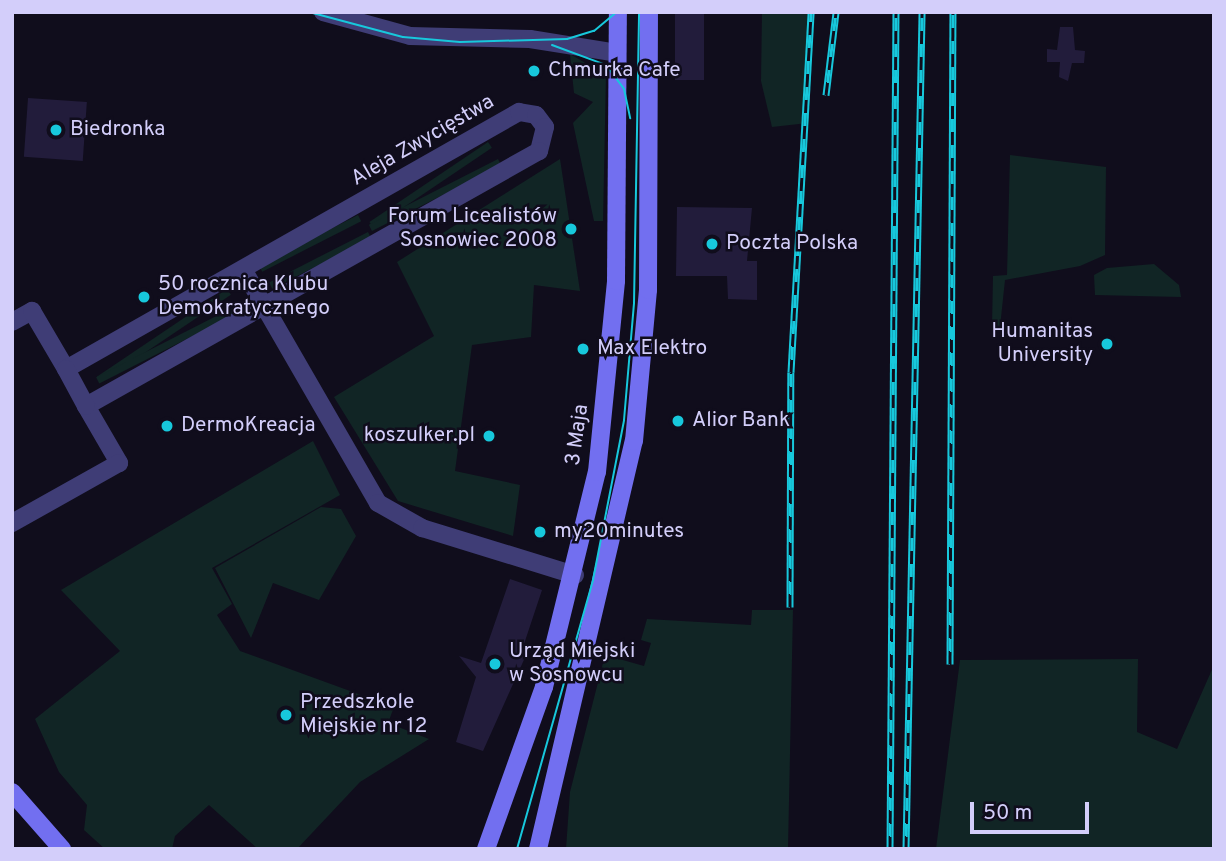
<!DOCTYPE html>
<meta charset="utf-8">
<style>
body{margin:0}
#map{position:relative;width:1226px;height:861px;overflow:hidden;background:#100d1c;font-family:Overpass,sans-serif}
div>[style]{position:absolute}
.green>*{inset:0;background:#112525;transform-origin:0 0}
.building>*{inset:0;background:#221c3b;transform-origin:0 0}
.street>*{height:18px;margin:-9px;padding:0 9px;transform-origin:9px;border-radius:9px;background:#3f3d76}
.secondary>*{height:18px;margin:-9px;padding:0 9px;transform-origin:9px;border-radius:9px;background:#726ff0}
.tram>*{height:2px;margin:-1px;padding:0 1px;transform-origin:1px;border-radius:1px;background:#17c8dc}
.rail>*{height:7px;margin-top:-3.5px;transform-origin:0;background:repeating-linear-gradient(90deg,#100d1c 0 13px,#17c8dc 0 26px);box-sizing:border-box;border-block:2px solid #17c8dc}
.dots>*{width:19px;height:19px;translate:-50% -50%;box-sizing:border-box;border:4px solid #100d1c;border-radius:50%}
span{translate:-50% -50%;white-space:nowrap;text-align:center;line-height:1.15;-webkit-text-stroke:5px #100d1c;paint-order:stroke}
.poi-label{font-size:21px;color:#d3cefa}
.left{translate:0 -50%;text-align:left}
.right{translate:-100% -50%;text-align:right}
.street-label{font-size:21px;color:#d3cefa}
.frame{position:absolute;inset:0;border:14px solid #d3cefa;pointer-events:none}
.scale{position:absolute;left:970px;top:802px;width:119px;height:32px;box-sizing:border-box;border:4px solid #d3cefa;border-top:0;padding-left:9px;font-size:21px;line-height:24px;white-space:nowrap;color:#d3cefa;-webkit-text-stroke:5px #100d1c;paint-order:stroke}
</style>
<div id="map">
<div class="green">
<i style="clip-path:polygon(762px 12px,811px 12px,808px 123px,772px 127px,761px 81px)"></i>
<i style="clip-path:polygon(570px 54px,606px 75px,603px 221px,594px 221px,573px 123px,593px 102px,574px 93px)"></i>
<i style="left:488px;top:142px;width:7px;height:143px;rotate:56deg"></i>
<i style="clip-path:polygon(1010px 155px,1106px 167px,1105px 255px,1080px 266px,1005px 280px,1000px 327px,992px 326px,993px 276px,1007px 275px)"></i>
<i style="left:498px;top:159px;width:7px;height:145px;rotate:63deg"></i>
<i style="clip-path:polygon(560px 159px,580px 291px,534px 285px,531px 337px,472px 345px,455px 471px,520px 485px,513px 536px,398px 501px,334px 397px,434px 336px,397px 262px)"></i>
<i style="left:358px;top:215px;width:7px;height:111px;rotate:63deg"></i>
<i style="left:368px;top:232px;width:7px;height:111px;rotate:63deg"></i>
<i style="clip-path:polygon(1154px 264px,1179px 285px,1181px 297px,1095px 295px,1094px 275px,1107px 268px)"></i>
<i style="left:227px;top:289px;width:7px;height:157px;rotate:56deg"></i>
<i style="left:236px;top:306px;width:7px;height:157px;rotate:63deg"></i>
<i style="clip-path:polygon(313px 441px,340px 495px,212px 568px,232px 604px,217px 615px,240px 651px,394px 707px,388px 723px,429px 739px,360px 782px,297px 849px,258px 849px,209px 805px,175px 836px,172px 849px,105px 849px,84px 830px,87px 805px,59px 772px,35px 719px,120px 651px,61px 590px)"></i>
<i style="clip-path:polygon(321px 507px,341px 509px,356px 536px,319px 600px,273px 583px,251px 638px,215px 568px)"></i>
<i style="clip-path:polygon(752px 610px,793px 610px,788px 849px,566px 849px,570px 792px,605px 655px,644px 666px,651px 643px,641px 640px,647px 619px,751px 625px)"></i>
<i style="clip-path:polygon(1138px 659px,1137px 732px,1177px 749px,1214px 665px,1214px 849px,936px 849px,960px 660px)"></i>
</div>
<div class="building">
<i style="left:675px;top:12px;width:29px;height:68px"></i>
<i style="clip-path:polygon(1060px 27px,1073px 27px,1075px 50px,1085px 51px,1084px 63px,1072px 63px,1068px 81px,1059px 77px,1060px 62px,1047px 62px,1047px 49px,1057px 50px)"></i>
<i style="left:28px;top:98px;width:59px;height:59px;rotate:4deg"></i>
<i style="clip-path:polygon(677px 207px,752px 208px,747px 261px,757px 261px,757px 300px,728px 299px,727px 276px,676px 276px)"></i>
<i style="clip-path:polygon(510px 579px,542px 590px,523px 647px,527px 653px,483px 751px,456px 742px,476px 677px,459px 656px,481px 663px)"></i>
</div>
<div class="street">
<i style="left:323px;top:12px;width:90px;rotate:15.4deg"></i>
<i style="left:410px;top:36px;width:120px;rotate:1.4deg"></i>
<i style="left:530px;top:39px;width:88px;rotate:9.1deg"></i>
<i style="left:244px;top:271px;width:268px;rotate:60deg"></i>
<i style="left:378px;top:503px;width:51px;rotate:29.6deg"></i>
<i style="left:422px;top:528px;width:160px;rotate:17.1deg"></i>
<i style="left:12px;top:322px;width:23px;rotate:-29deg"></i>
<i style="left:32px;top:311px;width:67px;rotate:59.6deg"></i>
<i style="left:66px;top:369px;width:521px;rotate:-29.57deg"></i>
<i style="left:519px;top:112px;width:17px;rotate:10deg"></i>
<i style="left:536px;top:115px;width:15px;rotate:53deg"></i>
<i style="left:545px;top:127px;width:25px;rotate:104deg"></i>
<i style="left:539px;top:151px;width:520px;rotate:150.62deg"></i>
<i style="left:86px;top:406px;width:66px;rotate:59.9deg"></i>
<i style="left:119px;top:463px;width:123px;rotate:150.7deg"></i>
<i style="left:66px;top:369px;width:42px;rotate:61.6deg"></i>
</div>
<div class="secondary">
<i style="left:12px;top:792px;width:76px;rotate:48.7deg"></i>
<i style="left:486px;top:849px;width:172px;rotate:-70.3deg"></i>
<i style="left:544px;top:687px;width:221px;rotate:-76.2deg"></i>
<i style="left:597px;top:472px;width:192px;rotate:-84.3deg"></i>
<i style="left:616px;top:281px;width:269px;rotate:-89.6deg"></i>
<i style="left:538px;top:849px;width:419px;rotate:-76.8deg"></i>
<i style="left:634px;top:441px;width:152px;rotate:-84.7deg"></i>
<i style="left:648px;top:290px;width:278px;rotate:-89.8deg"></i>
</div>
<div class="tram">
<i style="left:309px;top:12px;width:97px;rotate:14.9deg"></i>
<i style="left:403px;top:37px;width:57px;rotate:5deg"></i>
<i style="left:460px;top:42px;width:107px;rotate:-1.6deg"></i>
<i style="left:567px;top:39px;width:28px;rotate:-17deg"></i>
<i style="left:594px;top:31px;width:30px;rotate:-40deg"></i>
<i style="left:552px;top:45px;width:58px;rotate:20.3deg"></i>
<i style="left:606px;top:65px;width:30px;rotate:53deg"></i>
<i style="left:624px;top:89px;width:30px;rotate:78deg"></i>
<i style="left:517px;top:849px;width:280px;rotate:-74.2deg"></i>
<i style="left:593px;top:580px;width:163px;rotate:-79deg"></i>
<i style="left:624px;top:420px;width:117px;rotate:-85.1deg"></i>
<i style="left:634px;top:303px;width:291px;rotate:-89deg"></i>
</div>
<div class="rail">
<i style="left:826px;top:95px;width:84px;rotate:-83.1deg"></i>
<i style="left:790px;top:607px;width:235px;rotate:-89.8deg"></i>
<i style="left:791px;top:372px;width:361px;rotate:-86.8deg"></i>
<i style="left:950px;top:664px;width:652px;rotate:-89.74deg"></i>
<i style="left:890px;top:849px;width:837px;rotate:-89.59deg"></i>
<i style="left:906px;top:849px;width:837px;rotate:-88.9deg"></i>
</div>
<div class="dots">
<i style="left:534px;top:71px;background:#17c8dc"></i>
<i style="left:56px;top:130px;background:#17c8dc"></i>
<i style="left:571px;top:229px;background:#17c8dc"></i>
<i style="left:712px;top:244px;background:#17c8dc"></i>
<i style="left:144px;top:297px;background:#17c8dc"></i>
<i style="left:1107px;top:344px;background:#17c8dc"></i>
<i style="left:583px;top:349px;background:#17c8dc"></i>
<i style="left:678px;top:421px;background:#17c8dc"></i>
<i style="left:167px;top:426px;background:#17c8dc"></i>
<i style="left:489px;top:436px;background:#17c8dc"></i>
<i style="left:540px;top:532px;background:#17c8dc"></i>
<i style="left:495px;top:664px;background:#17c8dc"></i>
<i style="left:286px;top:715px;background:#17c8dc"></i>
</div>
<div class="poi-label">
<span class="left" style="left:548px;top:71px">Chmurka Cafe</span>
<span class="left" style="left:70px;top:130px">Biedronka</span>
<span class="right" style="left:557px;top:229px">Forum Licealistów<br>Sosnowiec 2008</span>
<span class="left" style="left:726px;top:244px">Poczta Polska</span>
<span class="left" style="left:158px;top:297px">50 rocznica Klubu<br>Demokratycznego</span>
<span class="right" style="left:1093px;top:344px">Humanitas<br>University</span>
<span class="left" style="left:597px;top:349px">Max Elektro</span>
<span class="left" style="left:692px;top:421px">Alior Bank</span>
<span class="left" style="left:181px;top:426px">DermoKreacja</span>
<span class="right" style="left:475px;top:436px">koszulker.pl</span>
<span class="left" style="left:554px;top:532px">my20minutes</span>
<span class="left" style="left:509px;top:664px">Urząd Miejski<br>w Sosnowcu</span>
<span class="left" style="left:300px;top:715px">Przedszkole<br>Miejskie nr 12</span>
</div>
<div class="street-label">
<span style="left:423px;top:141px;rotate:-30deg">Aleja Zwycięstwa</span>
<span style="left:578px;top:435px;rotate:-82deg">3 Maja</span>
</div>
<div class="frame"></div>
<div class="scale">50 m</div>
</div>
